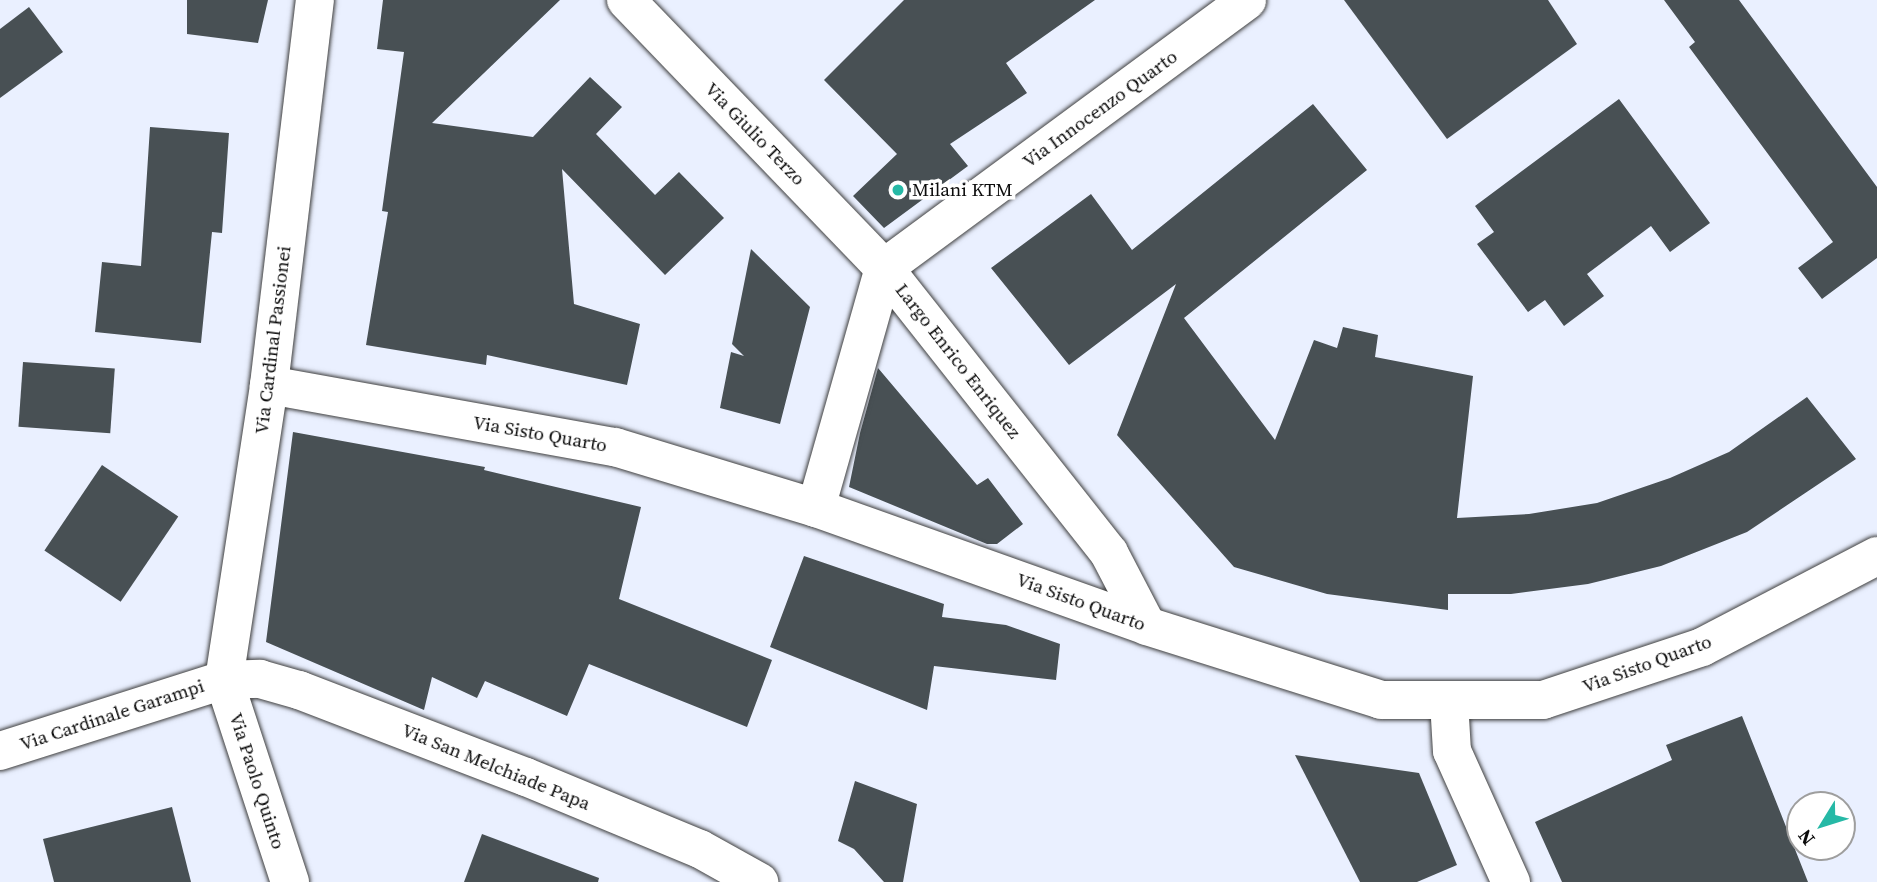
<!DOCTYPE html>
<style>
body{margin:0}
#map{position:relative;width:1877px;height:882px;overflow:hidden;background:#eaf0ff;font-family:"Source Serif 4",serif}
div>[style]{position:absolute}
.building>*{inset:0;background:#485054;transform-origin:0 0}
.roads{filter:drop-shadow(0 0 2px #3f3f3f) drop-shadow(0 0 2px #3f3f3f)}
.minor>*{height:38px;margin:-19px;padding:0 19px;transform-origin:19px;border-radius:19px;background:#fff}
.dots>*{width:19px;height:19px;translate:-50% -50%;box-sizing:border-box;border:4px solid #fff;border-radius:50%}
span{translate:-50% -50%;white-space:nowrap;text-align:center;line-height:1.15;-webkit-text-stroke:7px #fff;paint-order:stroke}
.street-label{font-size:19px;color:#0c0c0c}
.poi-label{font-size:19px;color:#0c0c0c}
.left{translate:0 -50%;text-align:left}
.north{position:absolute;left:1786px;top:791px;width:70px;height:70px;box-sizing:border-box;background:#fff;border:2px solid #9e9e9e;border-radius:50%;rotate:232deg;font-size:19px;font-weight:700;line-height:28px;text-align:center;color:#0c0c0c}
.north::after{content:'';display:block;margin:auto;width:24px;height:32px;background:#26b9a6;clip-path:polygon(50% 0,100% 100%,50% 72%,0 100%)}
</style>
<div id="map">
<div class="building">
<i style="clip-path:polygon(187px 0,268px 0,258px 43px,187px 34px)"></i>
<i style="clip-path:polygon(383px 0,560px 0,432px 123px,533px 137px,590px 77px,622px 107px,596px 134px,655px 195px,679px 172px,724px 218px,665px 275px,562px 169px,574px 304px,640px 324px,627px 385px,487px 355px,486px 365px,366px 345px,388px 212px,382px 211px,404px 52px,377px 49px)"></i>
<i style="clip-path:polygon(904px 0,1095px 0,1006px 63px,1027px 93px,950px 144px,968px 166px,884px 228px,853px 196px,897px 154px,824px 80px)"></i>
<i style="clip-path:polygon(1344px 0,1548px 0,1577px 44px,1447px 139px)"></i>
<i style="clip-path:polygon(1664px 0,1739px 0,1877px 187px,1877px 258px,1822px 299px,1798px 268px,1833px 242px,1689px 47px,1695px 42px)"></i>
<i style="clip-path:polygon(29px 7px,63px 52px,0 98px,0 29px)"></i>
<i style="clip-path:polygon(1619px 99px,1710px 223px,1670px 252px,1651px 226px,1587px 274px,1604px 296px,1564px 326px,1545px 300px,1528px 312px,1477px 244px,1494px 232px,1475px 206px)"></i>
<i style="clip-path:polygon(1313px 104px,1367px 170px,1184px 318px,1275px 440px,1314px 340px,1337px 348px,1343px 327px,1378px 335px,1375px 357px,1473px 376px,1457px 518px,1529px 514px,1597px 503px,1670px 478px,1729px 452px,1807px 397px,1856px 459px,1747px 532px,1661px 566px,1588px 584px,1511px 594px,1448px 594px,1448px 610px,1327px 594px,1234px 567px,1117px 435px,1176px 284px,1069px 365px,991px 268px,1091px 194px,1132px 250px)"></i>
<i style="clip-path:polygon(150px 127px,229px 133px,222px 233px,212px 232px,201px 343px,95px 332px,102px 262px,141px 266px)"></i>
<i style="clip-path:polygon(751px 249px,810px 307px,780px 424px,720px 408px,731px 352px,744px 356px,732px 344px)"></i>
<i style="left:23px;top:362px;width:92px;height:65px;rotate:4deg"></i>
<i style="clip-path:polygon(878px 368px,977px 485px,988px 478px,1023px 524px,997px 544px,987px 544px,849px 487px,860px 433px)"></i>
<i style="clip-path:polygon(293px 432px,485px 467px,484px 470px,641px 507px,619px 599px,772px 660px,747px 727px,589px 664px,567px 716px,485px 681px,477px 698px,432px 677px,424px 710px,266px 642px)"></i>
<i style="left:102px;top:465px;width:92px;height:103px;rotate:34deg"></i>
<i style="clip-path:polygon(804px 556px,944px 604px,942px 617px,1006px 625px,1060px 644px,1056px 680px,934px 666px,927px 710px,770px 647px)"></i>
<i style="clip-path:polygon(1742px 716px,1808px 882px,1562px 882px,1535px 822px,1672px 760px,1666px 745px)"></i>
<i style="clip-path:polygon(1295px 755px,1419px 773px,1457px 865px,1417px 882px,1360px 882px)"></i>
<i style="clip-path:polygon(855px 781px,917px 804px,903px 882px,884px 882px,854px 849px,838px 841px)"></i>
<i style="clip-path:polygon(172px 807px,191px 882px,54px 882px,43px 839px)"></i>
<i style="clip-path:polygon(482px 834px,599px 878px,598px 882px,464px 882px)"></i>
</div>
<div class="roads">
<div class="minor">
<i style="left:626px;top:0;width:372px;rotate:46.1deg"></i>
<i style="left:884px;top:268px;width:363px;rotate:51.7deg"></i>
<i style="left:1109px;top:553px;width:82px;rotate:62.5deg"></i>
<i style="left:884px;top:268px;width:451px;rotate:-36.4deg"></i>
<i style="left:269px;top:385px;width:352px;rotate:10.2deg"></i>
<i style="left:615px;top:447px;width:210px;rotate:16.9deg"></i>
<i style="left:816px;top:508px;width:351px;rotate:19.6deg"></i>
<i style="left:1147px;top:626px;width:245px;rotate:17.5deg"></i>
<i style="left:1381px;top:700px;width:162px"></i>
<i style="left:1543px;top:700px;width:168px;rotate:-18.4deg"></i>
<i style="left:1702px;top:647px;width:197px;rotate:-27.5deg"></i>
<i style="left:816px;top:508px;width:249px;rotate:-74.2deg"></i>
<i style="left:1449px;top:701px;width:50px;rotate:86.6deg"></i>
<i style="left:1452px;top:751px;width:144px;rotate:65.8deg"></i>
<i style="left:0;top:751px;width:235px;rotate:-17.6deg"></i>
<i style="left:224px;top:680px;width:36px;rotate:-2deg"></i>
<i style="left:260px;top:679px;width:41px;rotate:15.8deg"></i>
<i style="left:299px;top:690px;width:243px;rotate:21deg"></i>
<i style="left:526px;top:777px;width:188px;rotate:22.5deg"></i>
<i style="left:700px;top:849px;width:68px;rotate:29.2deg"></i>
<i style="left:290px;top:882px;width:213px;rotate:-108.1deg"></i>
<i style="left:224px;top:680px;width:298px;rotate:-81.3deg"></i>
<i style="left:269px;top:385px;width:388px;rotate:-83.2deg"></i>
</div>
</div>
<div class="dots">
<i style="left:898px;top:190px;background:#26b9a6"></i>
</div>
<div class="street-label">
<span style="left:1100px;top:109px;rotate:-36deg">Via Innocenzo Quarto</span>
<span style="left:755px;top:134px;rotate:46deg">Via Giulio Terzo</span>
<span style="left:273px;top:340px;rotate:-83deg">Via Cardinal Passionei</span>
<span style="left:958px;top:361px;rotate:52deg">Largo Enrico Enriquez</span>
<span style="left:540px;top:434px;rotate:10deg">Via Sisto Quarto</span>
<span style="left:1081px;top:602px;rotate:20deg">Via Sisto Quarto</span>
<span style="left:1647px;top:664px;rotate:-20deg">Via Sisto Quarto</span>
<span style="left:112px;top:715px;rotate:-18deg">Via Cardinale Garampi</span>
<span style="left:496px;top:767px;rotate:22deg">Via San Melchiade Papa</span>
<span style="left:257px;top:781px;rotate:72deg">Via Paolo Quinto</span>
</div>
<div class="poi-label">
<span class="left" style="left:912px;top:190px">Milani KTM</span>
</div>
<div class="north">N</div>
</div>
